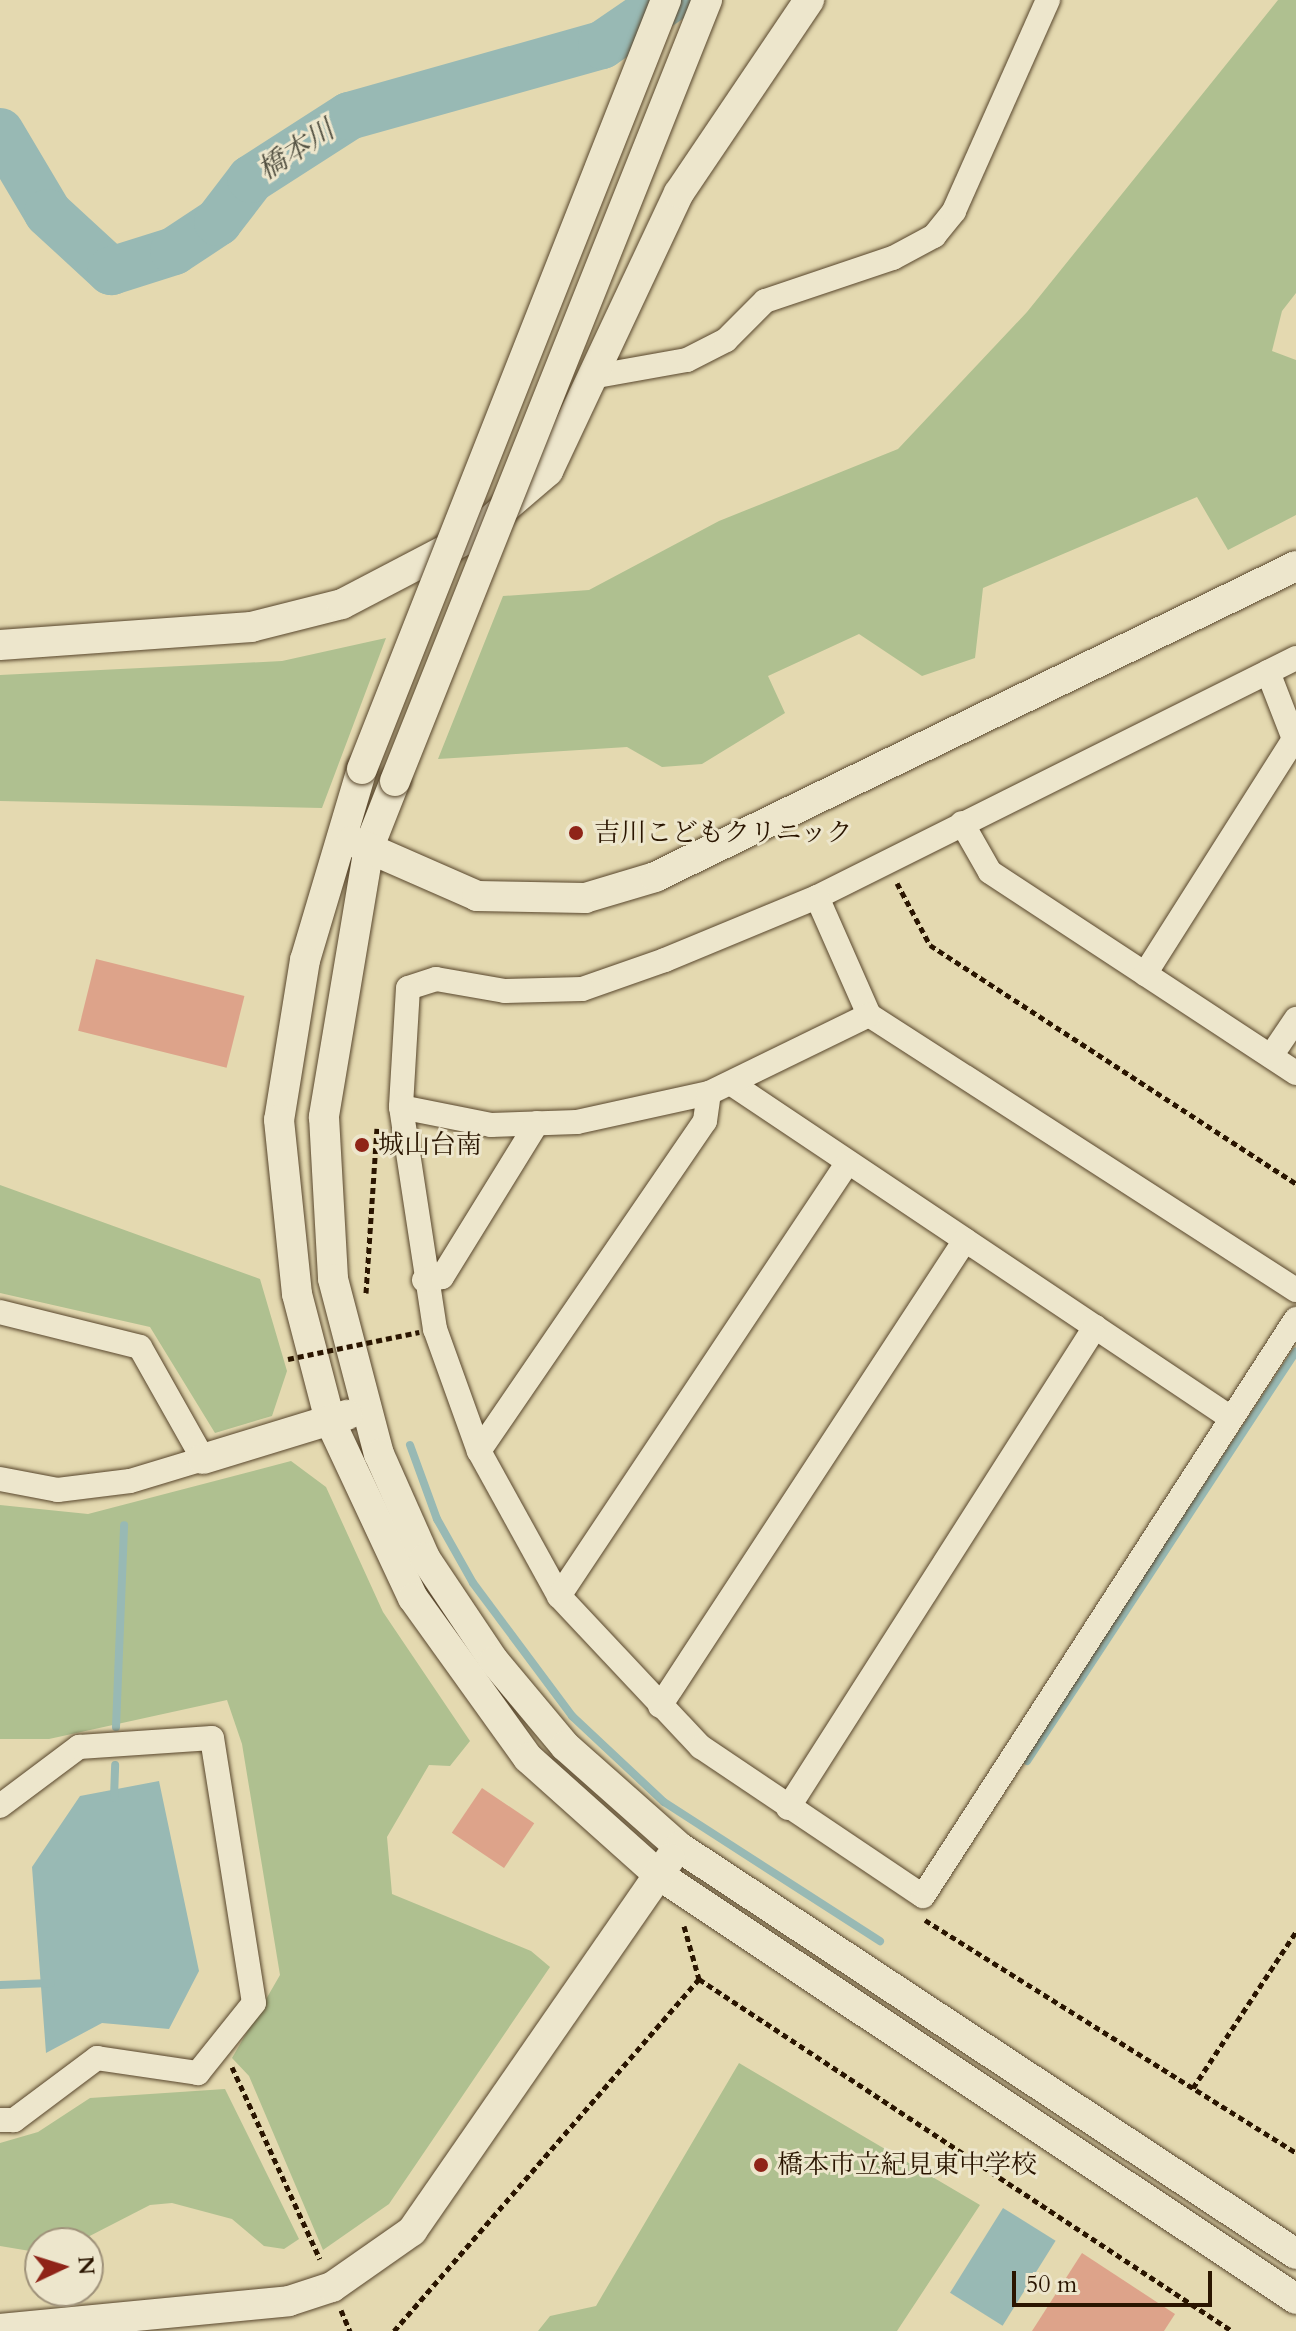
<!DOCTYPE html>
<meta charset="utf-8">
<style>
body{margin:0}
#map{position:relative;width:1296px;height:2331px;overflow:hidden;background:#e4d9b0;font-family:Cardo,"Noto Serif JP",serif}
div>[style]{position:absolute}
.green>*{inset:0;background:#afc090}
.water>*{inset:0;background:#98b9b4;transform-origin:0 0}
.stream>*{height:8px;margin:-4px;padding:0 4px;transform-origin:4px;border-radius:4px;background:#98b9b4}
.river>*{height:48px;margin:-24px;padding:0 24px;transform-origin:24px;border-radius:24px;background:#98b9b4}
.building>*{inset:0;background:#dda38a;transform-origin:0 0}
.path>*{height:5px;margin-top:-2.5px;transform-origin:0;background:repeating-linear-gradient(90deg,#2a1500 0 6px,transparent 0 10px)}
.roads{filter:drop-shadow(0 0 2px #58462c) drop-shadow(0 0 2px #58462c)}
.minor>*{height:24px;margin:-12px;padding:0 12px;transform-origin:12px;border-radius:12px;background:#ede6cc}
.tertiary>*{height:30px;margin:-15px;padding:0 15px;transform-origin:15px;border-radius:15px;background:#ede6cc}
.path-bridge>*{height:5px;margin-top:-2.5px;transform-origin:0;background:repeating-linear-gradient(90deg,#2a1500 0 6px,transparent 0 10px)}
.bridges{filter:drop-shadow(0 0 2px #58462c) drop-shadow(0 0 2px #58462c)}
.tertiary-bridge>*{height:30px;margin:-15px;padding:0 15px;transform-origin:15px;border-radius:15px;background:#ede6cc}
.dots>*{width:22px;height:22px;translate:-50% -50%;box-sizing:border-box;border:4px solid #ede6cc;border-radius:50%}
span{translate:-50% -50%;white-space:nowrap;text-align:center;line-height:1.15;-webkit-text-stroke:6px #ede6cc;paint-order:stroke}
.poi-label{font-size:26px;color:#2a1500}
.left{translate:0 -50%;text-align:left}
.water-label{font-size:28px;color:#504e3f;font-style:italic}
.north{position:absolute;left:24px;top:2227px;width:80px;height:80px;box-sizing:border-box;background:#ede6cc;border:2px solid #9f927a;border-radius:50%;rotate:86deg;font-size:22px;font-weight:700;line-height:32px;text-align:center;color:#2a1500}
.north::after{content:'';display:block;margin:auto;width:28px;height:36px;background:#8f2418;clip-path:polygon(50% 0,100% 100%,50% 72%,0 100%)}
.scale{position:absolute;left:1012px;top:2271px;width:200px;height:36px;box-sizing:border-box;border:4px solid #2a1500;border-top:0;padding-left:10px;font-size:24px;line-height:28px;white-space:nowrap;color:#2a1500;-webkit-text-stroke:6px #ede6cc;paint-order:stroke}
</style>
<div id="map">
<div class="green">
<i style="clip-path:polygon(1278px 0,1296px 0,1296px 293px,1282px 311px,1272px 351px,1296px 360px,1296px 515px,1228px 550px,1197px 497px,983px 588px,975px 658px,922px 676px,859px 634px,768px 676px,785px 713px,702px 764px,662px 767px,627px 747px,438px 759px,503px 596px,589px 590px,719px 521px,898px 449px,1027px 312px)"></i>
<i style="clip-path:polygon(386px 638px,322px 808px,0 801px,0 675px,282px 661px)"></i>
<i style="clip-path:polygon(0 1185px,260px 1279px,287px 1371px,272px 1416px,215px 1433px,150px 1327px,0 1293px)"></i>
<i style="clip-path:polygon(291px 1461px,326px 1487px,383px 1612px,470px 1741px,450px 1766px,429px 1765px,387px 1837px,392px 1894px,531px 1951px,550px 1967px,389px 2204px,323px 2250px,249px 2076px,232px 2058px,280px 1975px,242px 1744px,227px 1700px,49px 1739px,0 1739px,0 1505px,88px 1514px)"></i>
<i style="clip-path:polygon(739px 2063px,980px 2205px,897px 2331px,538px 2331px,550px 2316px,596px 2306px)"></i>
<i style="clip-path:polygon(225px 2089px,299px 2239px,284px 2249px,264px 2246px,232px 2219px,172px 2203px,150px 2205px,78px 2242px,40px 2243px,36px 2252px,0 2246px,0 2143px,38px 2132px,90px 2098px)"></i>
</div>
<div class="water">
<i style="clip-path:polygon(159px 1781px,199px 1971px,169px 2029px,102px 2023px,46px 2053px,32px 1867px,80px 1796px)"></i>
<i style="left:1003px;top:2208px;width:62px;height:100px;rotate:32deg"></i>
</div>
<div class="stream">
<i style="left:410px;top:1445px;width:79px;rotate:70deg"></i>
<i style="left:437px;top:1519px;width:73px;rotate:60.6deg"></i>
<i style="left:473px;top:1583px;width:166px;rotate:53.3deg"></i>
<i style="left:572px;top:1716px;width:126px;rotate:43.1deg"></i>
<i style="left:664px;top:1802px;width:257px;rotate:32.8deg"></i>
<i style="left:116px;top:1727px;width:202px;rotate:-87.7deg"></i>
<i style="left:1027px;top:1761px;width:490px;rotate:-56.7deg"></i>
<i style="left:114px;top:1798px;width:33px;rotate:-88deg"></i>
<i style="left:0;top:1985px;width:51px;rotate:-2.2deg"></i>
</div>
<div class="river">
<i style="left:0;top:132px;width:94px;rotate:59.3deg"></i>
<i style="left:48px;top:213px;width:86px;rotate:42.6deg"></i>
<i style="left:111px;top:271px;width:66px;rotate:-17.6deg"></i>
<i style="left:174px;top:251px;width:53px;rotate:-33.4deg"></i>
<i style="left:218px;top:222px;width:54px;rotate:-52.5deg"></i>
<i style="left:251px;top:179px;width:117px;rotate:-32.7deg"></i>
<i style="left:349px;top:116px;width:263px;rotate:-15.7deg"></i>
<i style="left:602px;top:45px;width:80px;rotate:-34.3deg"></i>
</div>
<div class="building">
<i style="left:96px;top:959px;width:153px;height:74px;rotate:14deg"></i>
<i style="left:482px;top:1788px;width:63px;height:54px;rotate:34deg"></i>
<i style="clip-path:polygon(1082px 2253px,1175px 2314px,1164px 2331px,1032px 2331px)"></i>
</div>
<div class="path">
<i style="left:897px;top:883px;width:70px;rotate:62deg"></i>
<i style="left:930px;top:945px;width:437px;rotate:33.1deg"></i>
<i style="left:366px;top:1293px;width:165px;rotate:-86.2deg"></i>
<i style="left:925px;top:1920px;width:438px;rotate:32.1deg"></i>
<i style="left:684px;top:1926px;width:55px;rotate:74.2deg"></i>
<i style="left:232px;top:2067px;width:211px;rotate:65.4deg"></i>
<i style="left:1193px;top:2088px;width:187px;rotate:-56.6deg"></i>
<i style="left:341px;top:2310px;width:23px;rotate:67deg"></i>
<i style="left:394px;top:2331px;width:466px;rotate:-49.1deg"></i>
<i style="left:699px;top:1979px;width:639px;rotate:33.44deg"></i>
</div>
<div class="roads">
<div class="minor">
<i style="left:597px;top:376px;width:91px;rotate:-10.1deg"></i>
<i style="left:687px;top:360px;width:44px;rotate:-27.1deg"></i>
<i style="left:726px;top:340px;width:55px;rotate:-45deg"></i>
<i style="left:765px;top:301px;width:135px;rotate:-18.6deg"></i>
<i style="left:893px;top:258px;width:47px;rotate:-28.2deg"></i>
<i style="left:934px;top:236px;width:32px;rotate:-51deg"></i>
<i style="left:954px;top:211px;width:231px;rotate:-66deg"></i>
<i style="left:1296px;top:658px;width:535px;rotate:153.48deg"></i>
<i style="left:817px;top:897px;width:165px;rotate:157.5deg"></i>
<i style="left:665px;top:960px;width:88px;rotate:160.7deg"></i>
<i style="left:582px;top:989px;width:77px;rotate:178.5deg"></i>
<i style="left:505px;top:991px;width:70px;rotate:-170.1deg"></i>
<i style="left:436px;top:979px;width:29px;rotate:162deg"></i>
<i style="left:408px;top:988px;width:119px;rotate:93.4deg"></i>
<i style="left:401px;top:1107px;width:225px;rotate:81.3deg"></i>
<i style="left:435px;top:1329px;width:130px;rotate:70.2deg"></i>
<i style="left:479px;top:1451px;width:166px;rotate:61.1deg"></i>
<i style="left:559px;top:1596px;width:207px;rotate:46.8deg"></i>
<i style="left:701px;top:1747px;width:267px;rotate:33.9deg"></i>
<i style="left:923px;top:1896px;width:687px;rotate:-57.12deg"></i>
<i style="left:962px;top:823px;width:56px;rotate:60.3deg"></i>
<i style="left:990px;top:872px;width:366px;rotate:33.3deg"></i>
<i style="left:817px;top:897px;width:129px;rotate:66.2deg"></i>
<i style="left:869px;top:1015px;width:508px;rotate:32.78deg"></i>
<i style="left:1145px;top:974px;width:278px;rotate:-57.6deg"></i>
<i style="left:1294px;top:739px;width:72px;rotate:-111.2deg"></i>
<i style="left:1271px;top:1056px;width:45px;rotate:-56deg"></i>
<i style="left:732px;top:1084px;width:600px;rotate:33.8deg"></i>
<i style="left:401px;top:1107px;width:92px;rotate:11.3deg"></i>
<i style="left:491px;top:1125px;width:86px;rotate:-2deg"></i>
<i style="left:577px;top:1122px;width:135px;rotate:-12.4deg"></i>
<i style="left:709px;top:1093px;width:178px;rotate:-26deg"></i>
<i style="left:424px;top:1280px;width:18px;rotate:-9deg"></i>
<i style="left:442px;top:1277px;width:181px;rotate:-58.3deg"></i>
<i style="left:0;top:1312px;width:144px;rotate:14deg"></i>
<i style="left:140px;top:1347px;width:129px;rotate:60.6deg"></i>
<i style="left:203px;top:1459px;width:76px;rotate:163.2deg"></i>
<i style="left:130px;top:1481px;width:73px;rotate:172.9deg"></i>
<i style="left:58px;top:1490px;width:59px;rotate:-169.3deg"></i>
<i style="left:479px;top:1451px;width:400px;rotate:-55.6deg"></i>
<i style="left:705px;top:1121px;width:28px;rotate:-82deg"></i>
<i style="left:559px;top:1596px;width:521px;rotate:-56.34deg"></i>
<i style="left:660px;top:1706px;width:557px;rotate:-56.79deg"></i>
<i style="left:0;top:1806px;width:99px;rotate:-36.8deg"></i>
<i style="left:79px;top:1747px;width:133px;rotate:-3.9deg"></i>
<i style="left:212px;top:1738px;width:268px;rotate:81deg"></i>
<i style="left:254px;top:2003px;width:90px;rotate:128.7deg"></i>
<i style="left:198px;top:2073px;width:102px;rotate:-171.6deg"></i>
<i style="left:97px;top:2058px;width:104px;rotate:143.2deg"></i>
<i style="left:14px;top:2120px;width:14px;rotate:180deg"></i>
<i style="left:788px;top:1808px;width:571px;rotate:-57.45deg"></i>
</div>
<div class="tertiary">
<i style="left:0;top:645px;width:252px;rotate:-4.1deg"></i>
<i style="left:251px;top:627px;width:94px;rotate:-14.2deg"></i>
<i style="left:342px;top:604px;width:147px;rotate:-27.6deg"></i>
<i style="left:472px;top:536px;width:100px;rotate:-40.5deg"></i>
<i style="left:548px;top:471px;width:307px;rotate:-64.8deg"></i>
<i style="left:679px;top:193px;width:233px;rotate:-56deg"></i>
<i style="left:362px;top:769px;width:199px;rotate:106.6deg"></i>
<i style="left:305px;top:960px;width:162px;rotate:99.2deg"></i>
<i style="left:279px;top:1120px;width:175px;rotate:84.1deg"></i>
<i style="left:297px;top:1294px;width:131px;rotate:75.4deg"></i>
<i style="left:330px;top:1421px;width:195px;rotate:64.9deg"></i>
<i style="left:413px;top:1598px;width:197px;rotate:54.3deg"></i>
<i style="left:528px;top:1758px;width:176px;rotate:41.8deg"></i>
<i style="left:659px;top:1875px;width:765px;rotate:33.65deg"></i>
<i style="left:395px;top:781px;width:71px;rotate:111.5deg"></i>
<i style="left:369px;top:847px;width:274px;rotate:99.5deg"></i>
<i style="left:324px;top:1117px;width:162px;rotate:86.8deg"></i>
<i style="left:333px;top:1279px;width:181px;rotate:75.3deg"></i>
<i style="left:379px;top:1454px;width:114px;rotate:66.1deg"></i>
<i style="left:425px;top:1558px;width:124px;rotate:56.2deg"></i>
<i style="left:494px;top:1661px;width:111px;rotate:50.1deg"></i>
<i style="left:565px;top:1746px;width:152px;rotate:41.5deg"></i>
<i style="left:679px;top:1847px;width:739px;rotate:33.41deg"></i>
<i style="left:352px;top:841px;width:137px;rotate:23.7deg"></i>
<i style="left:477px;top:896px;width:108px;rotate:1.1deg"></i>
<i style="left:585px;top:898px;width:73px;rotate:-16.7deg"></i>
<i style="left:655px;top:877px;width:712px;rotate:-25.88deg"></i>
<i style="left:203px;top:1459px;width:151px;rotate:-17deg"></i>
<i style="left:0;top:2329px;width:290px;rotate:-5.5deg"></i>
<i style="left:289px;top:2301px;width:45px;rotate:-18deg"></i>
<i style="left:332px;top:2287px;width:98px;rotate:-35deg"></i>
<i style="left:412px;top:2231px;width:453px;rotate:-55.3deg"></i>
</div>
</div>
<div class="path-bridge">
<i style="left:288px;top:1359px;width:134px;rotate:-11.6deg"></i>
</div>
<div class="bridges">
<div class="tertiary-bridge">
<i style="left:362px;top:769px;width:827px;rotate:-68.43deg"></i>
<i style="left:395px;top:781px;width:841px;rotate:-68.22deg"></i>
</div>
</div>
<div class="dots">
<i style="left:576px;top:833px;background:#8f2418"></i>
<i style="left:362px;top:1145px;background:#8f2418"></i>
<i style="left:761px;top:2165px;background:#8f2418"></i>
</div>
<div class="poi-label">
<span class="left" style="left:594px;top:833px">吉川こどもクリニック</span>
<span class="left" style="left:378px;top:1145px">城山台南</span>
<span class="left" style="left:777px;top:2165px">橋本市立紀見東中学校</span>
</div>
<div class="water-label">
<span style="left:296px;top:150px;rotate:-33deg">橋本川</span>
</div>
<div class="north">N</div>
<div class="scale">50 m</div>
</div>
